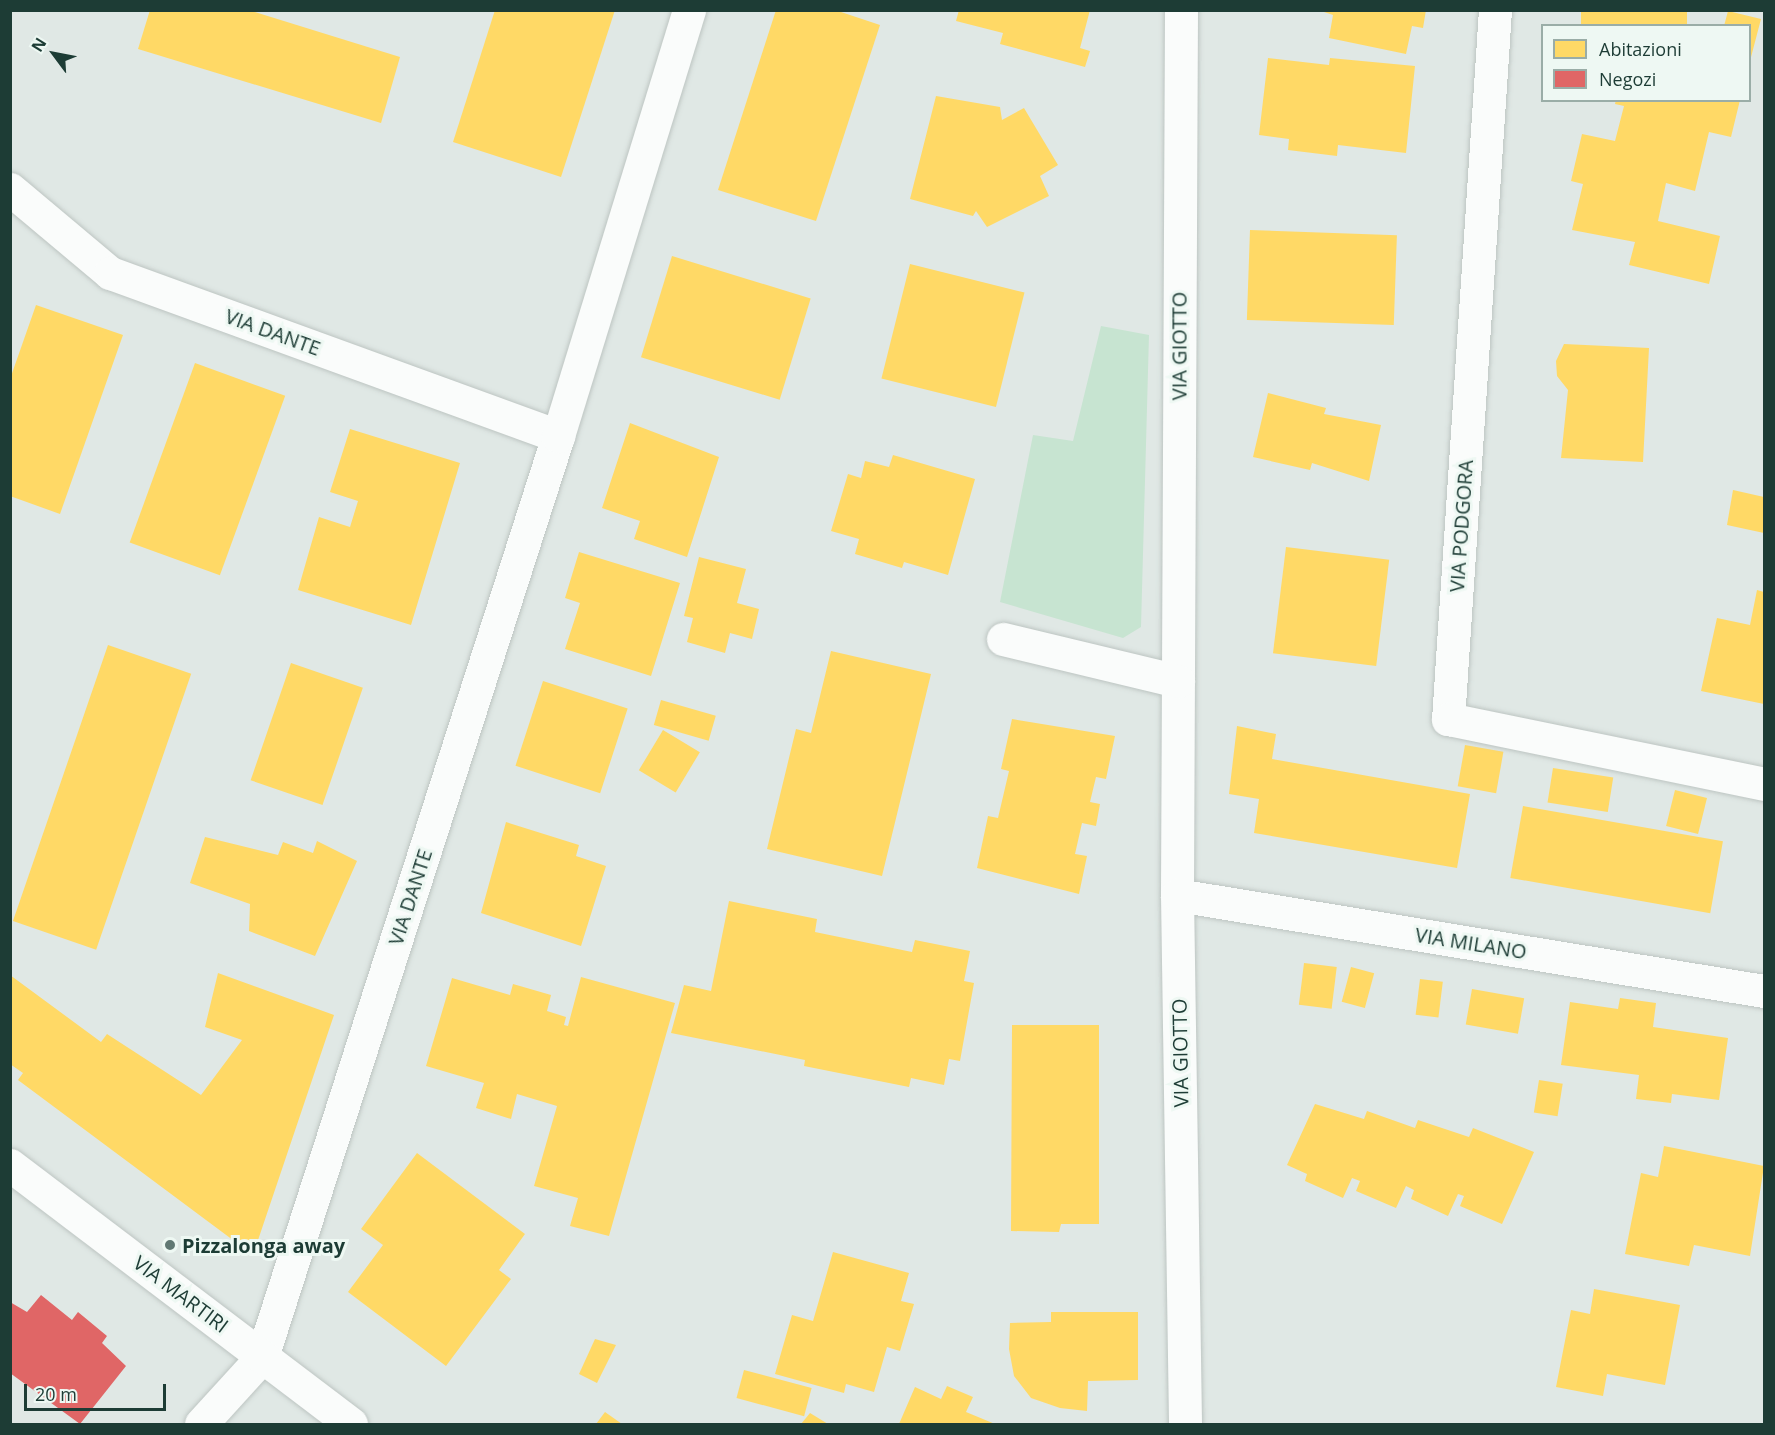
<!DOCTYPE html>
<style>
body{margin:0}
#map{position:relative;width:1775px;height:1435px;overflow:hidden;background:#e0e8e5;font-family:"Open Sans",sans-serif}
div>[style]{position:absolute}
.green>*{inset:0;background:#c7e4d1}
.homes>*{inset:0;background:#ffd966;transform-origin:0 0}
.shops>*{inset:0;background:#e06666}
.roads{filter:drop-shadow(0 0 2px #bdc5c2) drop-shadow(0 0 2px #bdc5c2)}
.minor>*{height:33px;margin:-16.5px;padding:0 16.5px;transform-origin:16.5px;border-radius:16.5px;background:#fafcfb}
.tertiary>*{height:33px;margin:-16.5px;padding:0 16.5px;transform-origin:16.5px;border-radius:16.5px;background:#fafcfb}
.dots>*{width:16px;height:16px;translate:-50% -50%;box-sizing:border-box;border:3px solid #eef8f3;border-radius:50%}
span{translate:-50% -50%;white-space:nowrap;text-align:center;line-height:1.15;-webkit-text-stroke:6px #eef8f3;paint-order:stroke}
.street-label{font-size:20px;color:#1d3c35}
.poi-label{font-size:20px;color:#1d3c35;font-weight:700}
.left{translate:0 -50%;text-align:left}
.frame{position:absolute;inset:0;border:12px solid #1d3c35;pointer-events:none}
.legend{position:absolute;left:1541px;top:24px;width:210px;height:78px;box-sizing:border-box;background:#eef8f3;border:2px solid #9aada7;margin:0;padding:8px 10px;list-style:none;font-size:18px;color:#1d3c35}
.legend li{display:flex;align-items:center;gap:12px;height:30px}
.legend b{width:30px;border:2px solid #9aada7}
.north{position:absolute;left:24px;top:24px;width:60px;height:60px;-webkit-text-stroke:4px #eef8f3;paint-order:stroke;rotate:302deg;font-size:16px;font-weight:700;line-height:24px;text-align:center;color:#1d3c35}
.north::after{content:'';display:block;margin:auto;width:21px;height:27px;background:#1d3c35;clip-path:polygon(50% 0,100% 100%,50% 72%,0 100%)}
.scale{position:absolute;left:24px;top:1384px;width:142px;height:27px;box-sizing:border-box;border:3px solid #1d3c35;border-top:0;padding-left:8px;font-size:18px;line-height:21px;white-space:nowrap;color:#1d3c35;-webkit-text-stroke:4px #eef8f3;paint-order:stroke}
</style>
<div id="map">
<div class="green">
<i style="clip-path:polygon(1101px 326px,1149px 335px,1141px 627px,1123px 638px,1000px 602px,1033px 435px,1073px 441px)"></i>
</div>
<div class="homes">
<i style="clip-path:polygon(150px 10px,248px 10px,400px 57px,381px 123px,138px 49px)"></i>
<i style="clip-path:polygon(495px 10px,615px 10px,561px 177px,453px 142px)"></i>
<i style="clip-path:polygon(776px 10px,835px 10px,880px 25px,816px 221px,718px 190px)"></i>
<i style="clip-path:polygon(959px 10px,1090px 10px,1080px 48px,1090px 51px,1085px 67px,1000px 44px,1003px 33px,956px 21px)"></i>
<i style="clip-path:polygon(1318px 10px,1426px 10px,1423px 28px,1412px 26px,1406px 54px,1329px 38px,1333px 15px)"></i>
<i style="left:1581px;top:10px;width:106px;height:16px"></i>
<i style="clip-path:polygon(1728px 11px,1761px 19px,1750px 61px,1750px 26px,1724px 26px)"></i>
<i style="clip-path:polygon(1268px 58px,1329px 65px,1330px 58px,1415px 66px,1406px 153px,1338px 145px,1337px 156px,1288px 150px,1289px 139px,1259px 135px)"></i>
<i style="clip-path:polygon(936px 96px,1000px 107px,1002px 120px,1024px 108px,1058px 165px,1040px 176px,1049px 196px,987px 227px,976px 211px,973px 216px,910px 199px)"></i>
<i style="clip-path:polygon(1616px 100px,1740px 100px,1731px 137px,1709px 132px,1695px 191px,1666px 183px,1658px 221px,1720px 236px,1709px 284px,1629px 265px,1635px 242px,1572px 230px,1583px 184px,1571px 181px,1582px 134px,1615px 141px,1624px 106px,1615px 104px)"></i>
<i style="left:1250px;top:230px;width:147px;height:90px;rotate:2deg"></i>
<i style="left:672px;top:256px;width:145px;height:106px;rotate:17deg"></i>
<i style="left:910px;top:264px;width:118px;height:118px;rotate:14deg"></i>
<i style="clip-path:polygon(36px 305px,123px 335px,60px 514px,10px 496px,10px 379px)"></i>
<i style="clip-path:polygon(1564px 344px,1649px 348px,1643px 462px,1561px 458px,1568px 390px,1557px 376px,1556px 361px)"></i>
<i style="left:195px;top:363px;width:96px;height:191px;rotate:20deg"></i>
<i style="clip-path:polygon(1268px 393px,1326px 408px,1324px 414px,1381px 425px,1369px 481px,1312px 463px,1310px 470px,1253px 457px)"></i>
<i style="clip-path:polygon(630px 423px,719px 457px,687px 557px,634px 539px,640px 521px,602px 508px)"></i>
<i style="clip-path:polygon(350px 429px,460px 463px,411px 625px,298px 590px,319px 517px,350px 527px,358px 501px,330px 492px)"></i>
<i style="clip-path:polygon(893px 455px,975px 479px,948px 575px,904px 562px,902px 568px,855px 554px,859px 539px,831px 531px,848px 474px,861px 478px,865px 461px,889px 467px)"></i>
<i style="clip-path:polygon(1733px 490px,1764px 497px,1764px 533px,1727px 525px)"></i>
<i style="left:1286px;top:547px;width:104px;height:107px;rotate:7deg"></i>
<i style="clip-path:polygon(579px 552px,680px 583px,651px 676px,565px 649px,580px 603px,565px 598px)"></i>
<i style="clip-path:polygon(699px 557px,746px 569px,737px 603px,759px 609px,752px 639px,730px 633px,725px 653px,687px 642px,693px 618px,684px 616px)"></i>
<i style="clip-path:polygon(1757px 590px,1764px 592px,1764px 704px,1701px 691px,1717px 618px,1750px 625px)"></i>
<i style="left:108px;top:645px;width:88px;height:292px;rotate:19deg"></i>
<i style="clip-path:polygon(831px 651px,931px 674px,882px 876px,767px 849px,796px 729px,811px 733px)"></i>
<i style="left:291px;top:663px;width:76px;height:124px;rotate:19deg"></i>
<i style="left:543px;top:681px;width:89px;height:89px;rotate:18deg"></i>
<i style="left:661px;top:700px;width:57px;height:26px;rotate:16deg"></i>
<i style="clip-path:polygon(1012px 719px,1115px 736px,1106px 779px,1096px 777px,1090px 802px,1100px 804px,1096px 826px,1082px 823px,1075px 854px,1087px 856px,1079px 894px,977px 868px,988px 816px,998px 818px,1009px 771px,1001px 769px)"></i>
<i style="clip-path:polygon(1237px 726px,1276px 734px,1272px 759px,1470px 794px,1457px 868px,1254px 833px,1259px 799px,1229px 794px)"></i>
<i style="left:663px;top:730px;width:43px;height:47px;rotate:31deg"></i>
<i style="left:1465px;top:745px;width:39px;height:42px;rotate:10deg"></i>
<i style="left:1553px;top:768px;width:61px;height:35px;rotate:9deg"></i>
<i style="left:1675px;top:790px;width:33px;height:37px;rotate:14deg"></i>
<i style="left:1523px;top:806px;width:203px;height:73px;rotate:10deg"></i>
<i style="clip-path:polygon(506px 822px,579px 845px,576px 856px,606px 866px,581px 946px,481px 913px)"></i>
<i style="clip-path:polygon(205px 837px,278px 855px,283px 842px,313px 853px,317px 841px,357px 861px,315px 956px,249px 931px,250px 904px,190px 883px)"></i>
<i style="clip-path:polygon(729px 901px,817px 919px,815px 932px,912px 952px,915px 940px,970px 951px,964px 981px,974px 983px,960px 1061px,949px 1059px,944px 1085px,911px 1078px,909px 1087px,804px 1066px,805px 1060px,671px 1033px,684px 985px,711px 991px)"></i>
<i style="left:1304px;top:963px;width:33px;height:42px;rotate:7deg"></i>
<i style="left:1351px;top:967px;width:24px;height:36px;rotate:15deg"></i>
<i style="clip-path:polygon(218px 973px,334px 1015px,253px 1255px,18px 1080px,23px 1073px,10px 1064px,10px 975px,101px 1042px,107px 1034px,201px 1095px,242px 1040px,205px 1027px)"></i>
<i style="clip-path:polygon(581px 977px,675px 1003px,609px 1236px,570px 1226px,578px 1198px,534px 1186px,557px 1106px,517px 1094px,511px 1119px,476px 1108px,484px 1083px,426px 1066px,452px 978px,510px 995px,513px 984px,551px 995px,547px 1011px,566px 1017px,564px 1025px,568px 1026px)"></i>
<i style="left:1420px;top:979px;width:23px;height:36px;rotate:7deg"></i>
<i style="left:1472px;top:989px;width:53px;height:36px;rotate:10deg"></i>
<i style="clip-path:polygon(1620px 998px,1656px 1003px,1653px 1027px,1728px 1038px,1719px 1100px,1672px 1094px,1671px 1103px,1636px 1099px,1639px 1075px,1561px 1065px,1570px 1002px,1618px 1009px)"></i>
<i style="clip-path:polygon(1012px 1025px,1099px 1025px,1099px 1224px,1061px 1224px,1059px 1232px,1011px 1231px)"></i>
<i style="left:1539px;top:1080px;width:24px;height:33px;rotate:9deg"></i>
<i style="clip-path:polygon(1315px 1104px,1364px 1119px,1367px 1111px,1415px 1128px,1418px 1120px,1469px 1137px,1473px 1128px,1534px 1152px,1502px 1224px,1460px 1206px,1464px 1196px,1458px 1194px,1448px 1216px,1411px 1199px,1414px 1190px,1406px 1186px,1396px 1208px,1356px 1191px,1360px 1181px,1352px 1178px,1343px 1198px,1305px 1181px,1307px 1174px,1287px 1165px)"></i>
<i style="clip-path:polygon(1664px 1146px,1764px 1166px,1750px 1256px,1694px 1245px,1689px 1266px,1625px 1254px,1641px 1173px,1658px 1177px)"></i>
<i style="clip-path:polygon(417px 1153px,525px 1234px,499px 1270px,511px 1279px,446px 1366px,348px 1292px,383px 1245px,361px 1229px)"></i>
<i style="clip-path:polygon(833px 1252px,909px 1273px,901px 1301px,914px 1304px,900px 1351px,887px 1347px,874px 1392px,846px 1384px,844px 1393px,775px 1374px,792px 1315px,813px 1321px)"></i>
<i style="clip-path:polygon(1594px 1289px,1680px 1305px,1665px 1385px,1607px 1374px,1603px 1396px,1556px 1387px,1571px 1310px,1590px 1314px)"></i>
<i style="clip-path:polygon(1051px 1312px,1138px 1312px,1138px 1380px,1088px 1381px,1087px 1411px,1060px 1408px,1031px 1398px,1014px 1376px,1009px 1349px,1010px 1323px,1051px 1322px)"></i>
<i style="clip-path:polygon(595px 1339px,616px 1345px,597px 1383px,579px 1374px)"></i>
<i style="left:744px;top:1370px;width:70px;height:29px;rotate:15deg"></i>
<i style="clip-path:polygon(947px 1386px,973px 1397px,966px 1412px,995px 1424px,899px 1424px,915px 1387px,941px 1399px)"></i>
<i style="clip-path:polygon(605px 1412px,622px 1424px,596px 1424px)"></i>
<i style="clip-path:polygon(810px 1413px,828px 1424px,801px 1424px)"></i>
</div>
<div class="shops">
<i style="clip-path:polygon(41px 1295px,72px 1320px,78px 1312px,107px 1336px,102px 1343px,126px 1366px,80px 1424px,10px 1373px,10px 1302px,27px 1312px)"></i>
</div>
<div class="roads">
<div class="minor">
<i style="left:1181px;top:10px;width:885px;rotate:90.26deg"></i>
<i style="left:1177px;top:895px;width:529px;rotate:89.13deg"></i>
<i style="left:1495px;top:10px;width:711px;rotate:93.79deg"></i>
<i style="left:1448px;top:719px;width:323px;rotate:11.6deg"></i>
<i style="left:10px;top:189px;width:131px;rotate:40deg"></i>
<i style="left:110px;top:273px;width:477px;rotate:20deg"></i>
<i style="left:1003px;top:639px;width:180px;rotate:13.5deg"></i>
<i style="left:1177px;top:895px;width:595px;rotate:9.29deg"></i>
<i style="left:201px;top:1424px;width:91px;rotate:-47.7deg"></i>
<i style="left:262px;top:1357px;width:967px;rotate:-72.18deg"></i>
<i style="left:558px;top:436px;width:446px;rotate:-72.9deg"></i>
</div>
<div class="tertiary">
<i style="left:10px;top:1165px;width:428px;rotate:37.2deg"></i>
</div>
</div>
<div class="dots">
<i style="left:170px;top:1245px;background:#617873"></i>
</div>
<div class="street-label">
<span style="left:273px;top:332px;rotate:20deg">VIA DANTE</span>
<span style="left:1179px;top:346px;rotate:-90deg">VIA GIOTTO</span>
<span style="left:1461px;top:526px;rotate:-86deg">VIA PODGORA</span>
<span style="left:410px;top:897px;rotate:-72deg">VIA DANTE</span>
<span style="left:1471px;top:943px;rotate:9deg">VIA MILANO</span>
<span style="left:1180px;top:1053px;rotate:-91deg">VIA GIOTTO</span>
<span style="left:181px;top:1294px;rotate:37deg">VIA MARTIRI</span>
</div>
<div class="poi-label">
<span class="left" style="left:182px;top:1245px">Pizzalonga away</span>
</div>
<div class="frame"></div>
<ul class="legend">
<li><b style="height:16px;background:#ffd966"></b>Abitazioni</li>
<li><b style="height:16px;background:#e06666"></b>Negozi</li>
</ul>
<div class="north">N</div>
<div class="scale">20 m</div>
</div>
